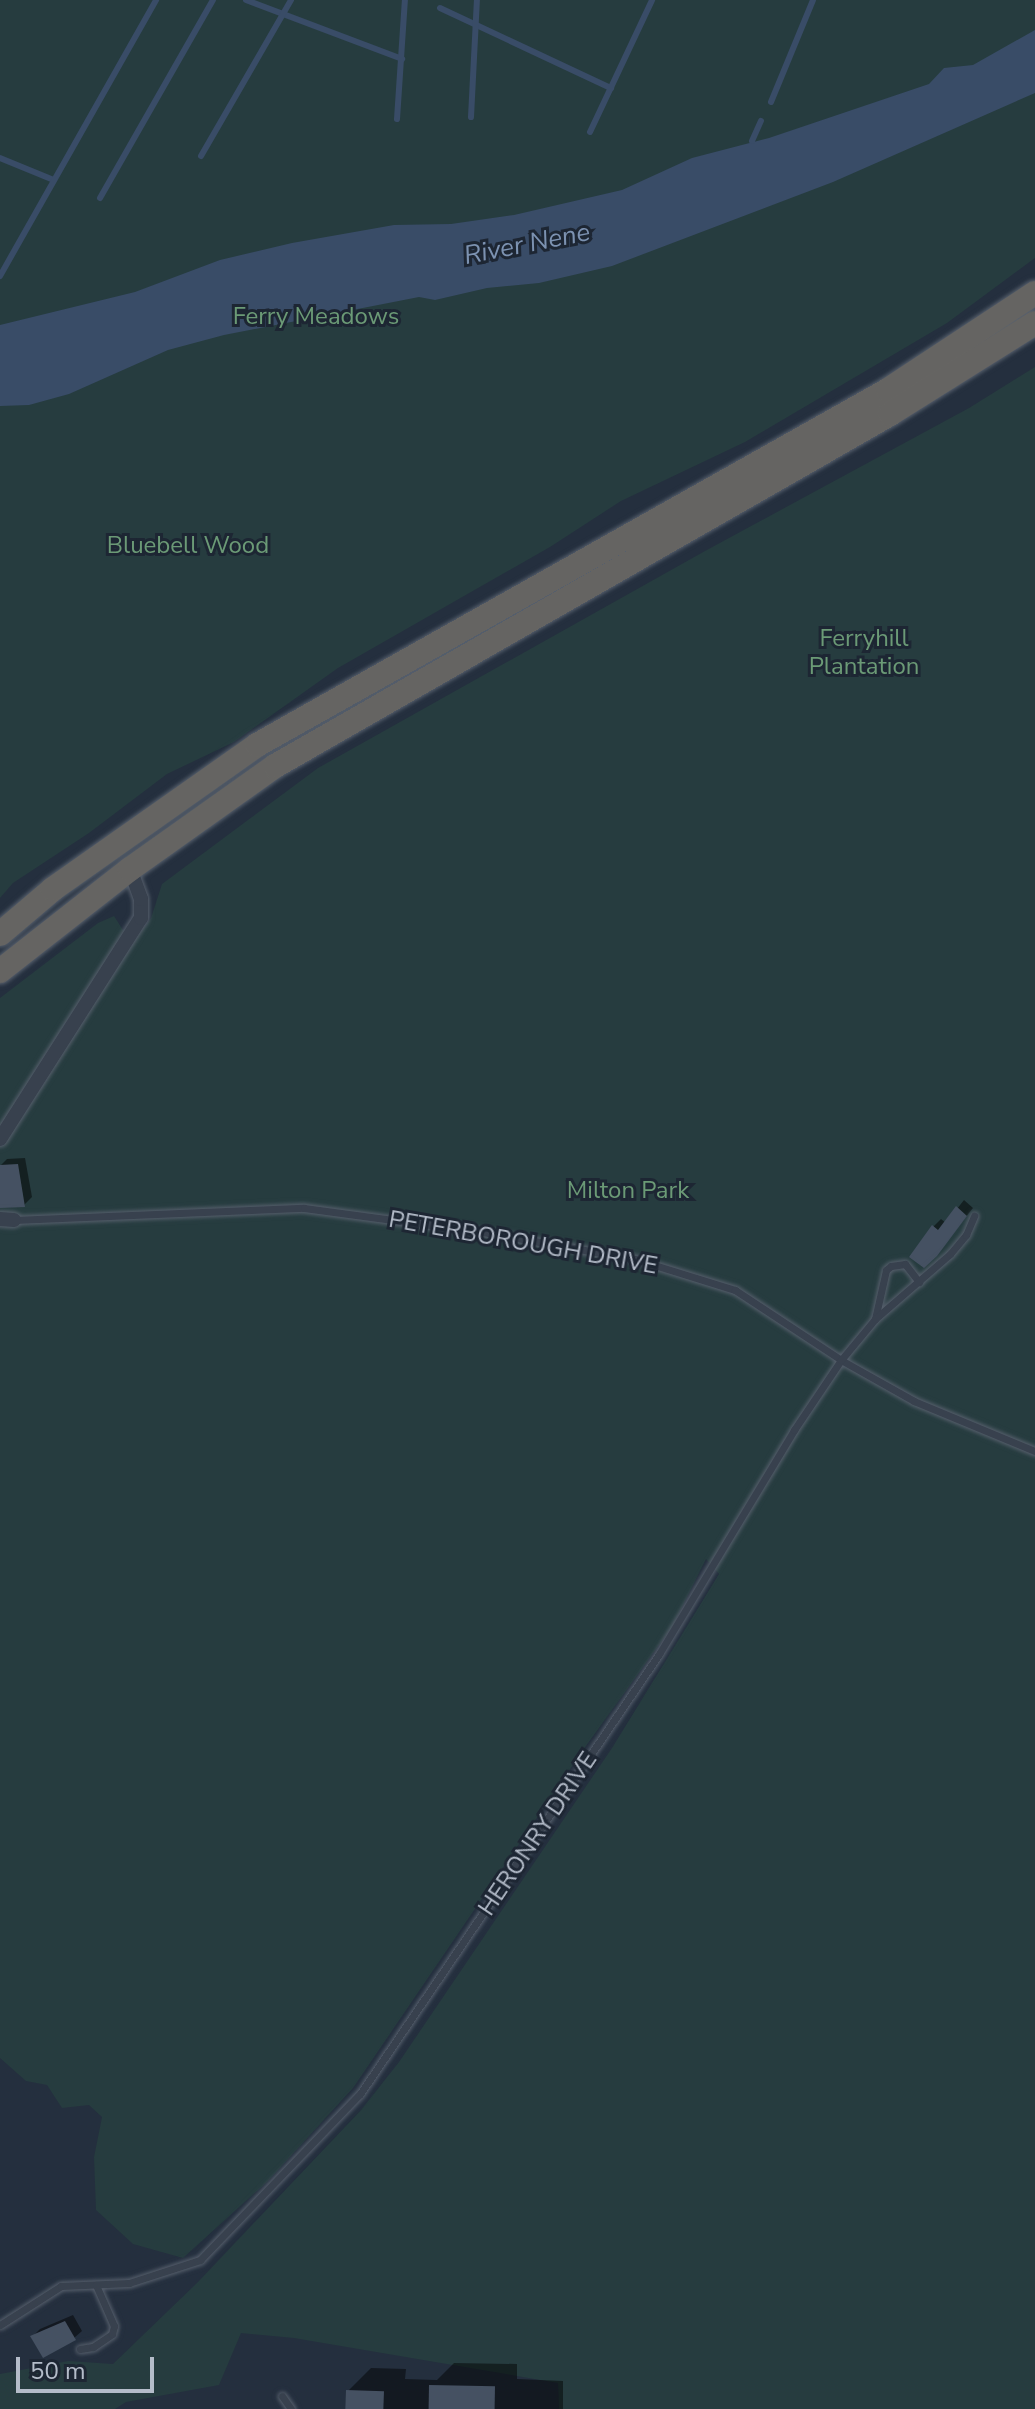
<!DOCTYPE html>
<style>
body{margin:0}
#map{position:relative;width:1035px;height:2409px;overflow:hidden;background:#242f3e;font-family:"Nunito Sans",sans-serif}
div>[style]{position:absolute}
.green>*{inset:0;background:#263c3f}
.water>*{inset:0;background:#394c67}
.shadow>*{inset:0;background:#0007}
.stream>*{height:6px;margin:-3px;padding:0 3px;transform-origin:3px;border-radius:3px;background:#394c67}
.building>*{inset:0;background:#455162;transform-origin:0 0}
.roads{filter:drop-shadow(0 0 2px #565f6c) drop-shadow(0 0 2px #565f6c)}
.service>*{height:7px;margin:-3.5px;padding:0 3.5px;transform-origin:3.5px;border-radius:3.5px;background:#38414e}
.minor>*{height:14px;margin:-7px;padding:0 7px;transform-origin:7px;border-radius:7px;background:#38414e}
.trunk>*{height:24px;margin:-12px;padding:0 12px;transform-origin:12px;border-radius:12px;background:#656462}
span{translate:-50% -50%;white-space:nowrap;text-align:center;line-height:1.15;-webkit-text-stroke:6px #1d2633;paint-order:stroke}
.park-label{font-size:24px;color:#6b9a76}
.street-label{font-size:24px;color:#b4bcc9}
.water-label{font-size:26px;color:#7c92b1;font-style:italic}
.scale{position:absolute;left:16px;top:2357px;width:138px;height:36px;box-sizing:border-box;border:4px solid #b4bcc9;border-top:0;padding-left:10px;font-size:24px;line-height:28px;white-space:nowrap;color:#b4bcc9;-webkit-text-stroke:6px #1d2633;paint-order:stroke}
</style>
<div id="map">
<div class="green">
<i style="clip-path:polygon(0 0,1035px 0,1035px 258px,947px 323px,745px 442px,621px 501px,550px 547px,338px 668px,234px 742px,167px 774px,89px 833px,13px 883px,0 898px)"></i>
<i style="clip-path:polygon(1035px 367px,1035px 2409px,559px 2409px,558px 2383px,294px 2338px,241px 2333px,219px 2385px,126px 2402px,115px 2409px,0 2409px,0 2374px,68px 2361px,113px 2364px,198px 2282px,361px 2110px,399px 2062px,612px 1748px,719px 1574px,706px 1559px,672px 1627px,583px 1750px,353px 2088px,268px 2181px,183px 2258px,133px 2244px,96px 2210px,94px 2157px,102px 2117px,89px 2105px,62px 2108px,47px 2085px,26px 2081px,0 2058px,0 998px,98px 923px,114px 916px,123px 930px,140px 933px,151px 918px,162px 884px,318px 768px,705px 551px,969px 408px)"></i>
</div>
<div class="water">
<i style="clip-path:polygon(1035px 30px,1035px 93px,833px 182px,612px 266px,539px 283px,487px 288px,435px 300px,419px 297px,224px 335px,168px 350px,69px 394px,29px 405px,0 406px,0 325px,135px 292px,220px 260px,292px 243px,394px 225px,451px 224px,514px 215px,622px 190px,692px 158px,769px 138px,929px 84px,944px 68px,973px 65px)"></i>
</div>
<div class="shadow">
<i style="clip-path:polygon(25px 1158px,32px 1197px,24px 1205px,0 1166px,7px 1159px)"></i>
<i style="clip-path:polygon(964px 1200px,973px 1208px,936px 1255px,933px 1227px,941px 1219px,946px 1223px)"></i>
<i style="clip-path:polygon(73px 2315px,82px 2331px,74px 2338px,33px 2336px,40px 2329px)"></i>
<i style="clip-path:polygon(454px 2363px,517px 2364px,517px 2379px,563px 2381px,563px 2409px,348px 2409px,348px 2391px,371px 2368px,406px 2369px,405px 2379px,437px 2380px)"></i>
</div>
<div class="stream">
<i style="left:246px;top:0;width:167px;rotate:20.7deg"></i>
<i style="left:440px;top:8px;width:189px;rotate:25.1deg"></i>
<i style="left:771px;top:102px;width:110px;rotate:-67.6deg"></i>
<i style="left:471px;top:117px;width:117px;rotate:-87.1deg"></i>
<i style="left:397px;top:119px;width:119px;rotate:-86.2deg"></i>
<i style="left:590px;top:132px;width:146px;rotate:-64.8deg"></i>
<i style="left:752px;top:141px;width:22px;rotate:-66deg"></i>
<i style="left:201px;top:156px;width:180px;rotate:-60deg"></i>
<i style="left:0;top:158px;width:58px;rotate:22.2deg"></i>
<i style="left:100px;top:198px;width:228px;rotate:-60.3deg"></i>
<i style="left:0;top:276px;width:317px;rotate:-60.5deg"></i>
</div>
<div class="building">
<i style="clip-path:polygon(18px 1164px,25px 1207px,0 1208px,0 1165px)"></i>
<i style="clip-path:polygon(956px 1206px,967px 1216px,937px 1256px,924px 1268px,909px 1257px,932px 1225px,938px 1230px)"></i>
<i style="clip-path:polygon(65px 2321px,76px 2340px,43px 2358px,30px 2336px)"></i>
<i style="left:429px;top:2385px;width:66px;height:24px;rotate:1deg"></i>
<i style="left:346px;top:2390px;width:38px;height:19px;rotate:2deg"></i>
</div>
<div class="roads">
<div class="service">
<i style="left:14px;top:1220px;width:290px;rotate:-2.4deg"></i>
<i style="left:304px;top:1208px;width:187px;rotate:7.7deg"></i>
<i style="left:489px;top:1233px;width:148px;rotate:10.1deg"></i>
<i style="left:635px;top:1259px;width:105px;rotate:17.2deg"></i>
<i style="left:735px;top:1290px;width:127px;rotate:33.4deg"></i>
<i style="left:841px;top:1360px;width:84px;rotate:29.3deg"></i>
<i style="left:914px;top:1401px;width:131px;rotate:22.5deg"></i>
<i style="left:875px;top:1319px;width:50px;rotate:-77.3deg"></i>
<i style="left:886px;top:1270px;width:6px;rotate:-39deg"></i>
<i style="left:891px;top:1266px;width:14px;rotate:-8deg"></i>
<i style="left:905px;top:1264px;width:23px;rotate:52deg"></i>
<i style="left:0;top:2325px;width:72px;rotate:-32.6deg"></i>
<i style="left:61px;top:2286px;width:68px;rotate:-2.5deg"></i>
<i style="left:129px;top:2283px;width:75px;rotate:-17.9deg"></i>
<i style="left:200px;top:2260px;width:231px;rotate:-46.1deg"></i>
<i style="left:360px;top:2094px;width:532px;rotate:-55.8deg"></i>
<i style="left:659px;top:1654px;width:262px;rotate:-58.9deg"></i>
<i style="left:794px;top:1430px;width:84px;rotate:-56.1deg"></i>
<i style="left:841px;top:1360px;width:53px;rotate:-50.3deg"></i>
<i style="left:875px;top:1319px;width:99px;rotate:-40.9deg"></i>
<i style="left:950px;top:1254px;width:25px;rotate:-50deg"></i>
<i style="left:966px;top:1235px;width:21px;rotate:-67deg"></i>
<i style="left:80px;top:2349px;width:13px;rotate:-9deg"></i>
<i style="left:93px;top:2347px;width:23px;rotate:-34deg"></i>
<i style="left:112px;top:2334px;width:8px;rotate:-76deg"></i>
<i style="left:114px;top:2326px;width:45px;rotate:-113.7deg"></i>
<i style="left:282px;top:2396px;width:16px;rotate:55deg"></i>
</div>
<div class="minor">
<i style="left:0;top:1139px;width:262px;rotate:-57.5deg"></i>
<i style="left:141px;top:918px;width:19px;rotate:-90deg"></i>
<i style="left:141px;top:899px;width:32px;rotate:-110deg"></i>
<i style="left:0;top:1219px;width:14px;rotate:4deg"></i>
</div>
<div class="trunk">
<i style="left:0;top:934px;width:70px;rotate:-40.3deg"></i>
<i style="left:53px;top:889px;width:250px;rotate:-35.2deg"></i>
<i style="left:257px;top:745px;width:724px;rotate:-29.36deg"></i>
<i style="left:888px;top:390px;width:176px;rotate:-33.4deg"></i>
<i style="left:0;top:971px;width:165px;rotate:-38.1deg"></i>
<i style="left:130px;top:869px;width:178px;rotate:-35.4deg"></i>
<i style="left:275px;top:766px;width:709px;rotate:-29.78deg"></i>
<i style="left:890px;top:414px;width:171px;rotate:-32.1deg"></i>
</div>
</div>
<div class="park-label">
<span style="left:316px;top:317px">Ferry Meadows</span>
<span style="left:188px;top:546px">Bluebell Wood</span>
<span style="left:864px;top:653px">Ferryhill<br>Plantation</span>
<span style="left:628px;top:1191px">Milton Park</span>
</div>
<div class="street-label">
<span style="left:523px;top:1243px;rotate:10deg">PETERBOROUGH DRIVE</span>
<span style="left:538px;top:1834px;rotate:-56deg">HERONRY DRIVE</span>
</div>
<div class="water-label">
<span style="left:527px;top:244px;rotate:-11deg">River Nene</span>
</div>
<div class="scale">50 m</div>
</div>
